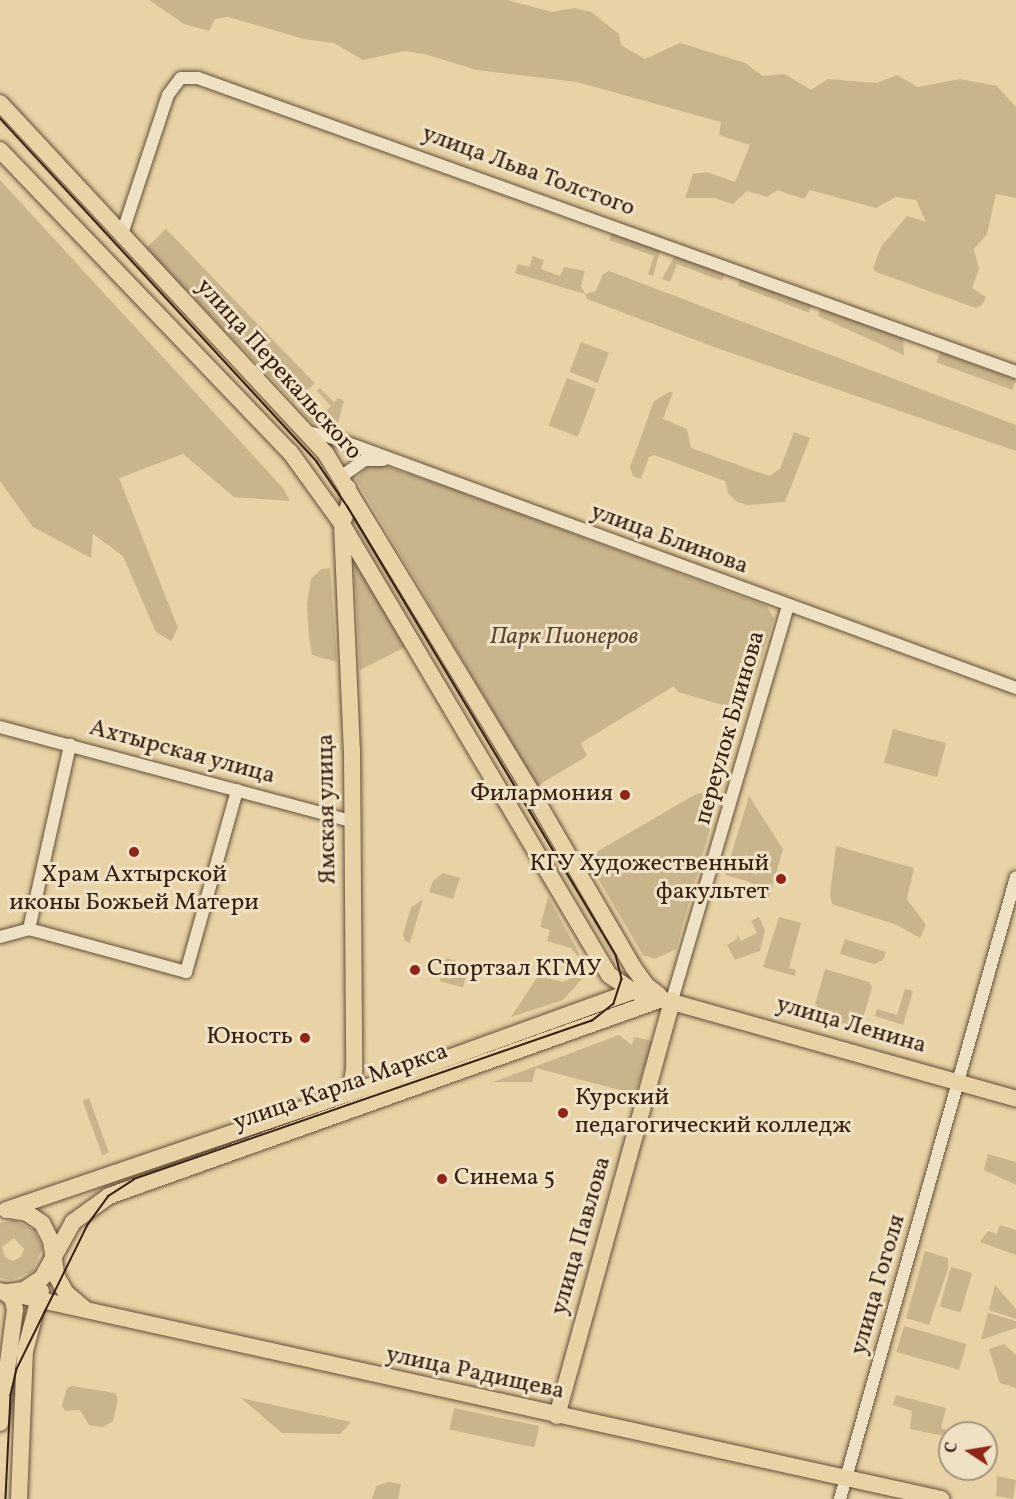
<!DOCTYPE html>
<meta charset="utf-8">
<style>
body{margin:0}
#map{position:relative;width:1016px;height:1499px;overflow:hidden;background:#e7d3a5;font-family:Vollkorn,serif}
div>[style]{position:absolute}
.green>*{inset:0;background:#c9b58c;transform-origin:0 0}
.roads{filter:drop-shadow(0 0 2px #634e38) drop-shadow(0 0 2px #634e38)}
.minor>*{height:12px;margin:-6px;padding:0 6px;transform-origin:6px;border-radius:6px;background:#efe2c4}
.major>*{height:16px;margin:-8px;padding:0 8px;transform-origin:8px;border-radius:8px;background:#e7d3a5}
.tram>*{height:1.5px;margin:-0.75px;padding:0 0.75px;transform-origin:0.75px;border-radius:0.75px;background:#372113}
.dots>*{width:16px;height:16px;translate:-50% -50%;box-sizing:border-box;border:3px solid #efe2c4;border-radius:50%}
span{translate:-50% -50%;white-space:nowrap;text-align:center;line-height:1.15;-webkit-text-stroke:6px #efe2c4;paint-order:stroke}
.street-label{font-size:24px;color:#372113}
.park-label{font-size:24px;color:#5c4631;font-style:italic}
.poi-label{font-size:24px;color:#372113}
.right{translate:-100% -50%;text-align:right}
.left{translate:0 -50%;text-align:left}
.north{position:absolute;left:938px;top:1421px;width:60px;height:60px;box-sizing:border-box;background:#efe2c4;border:2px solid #a5957d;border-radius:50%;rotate:282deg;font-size:16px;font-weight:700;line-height:24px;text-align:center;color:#372113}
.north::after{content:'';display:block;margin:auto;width:21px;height:27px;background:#8f2418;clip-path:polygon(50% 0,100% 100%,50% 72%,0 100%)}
</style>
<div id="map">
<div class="green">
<i style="clip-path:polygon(149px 0,507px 0,552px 12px,574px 8px,591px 12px,619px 34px,621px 45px,645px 59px,680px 43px,745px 63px,763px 76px,785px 74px,811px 90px,828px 79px,877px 83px,897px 75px,918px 87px,960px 79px,997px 86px,1016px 107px,1016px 198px,996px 194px,987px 234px,974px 249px,979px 269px,972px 288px,986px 297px,982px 305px,976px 308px,876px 272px,873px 268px,881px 247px,907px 216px,926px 222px,916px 200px,896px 197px,876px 208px,810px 190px,804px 199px,777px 190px,767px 197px,747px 191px,733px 204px,714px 198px,685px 198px,693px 174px,707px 172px,735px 182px,750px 145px,719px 135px,721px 122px,577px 82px,477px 70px,424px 54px,405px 51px,363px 60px,334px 43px,304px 39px,228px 17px,215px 19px,209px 31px,184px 24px)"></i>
<i style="clip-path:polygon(0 180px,283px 488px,290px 501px,234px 497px,183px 454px,119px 478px,178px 628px,171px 641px,156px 632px,123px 556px,93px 534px,91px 558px,33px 527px,0 481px)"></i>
<i style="left:166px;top:229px;width:214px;height:28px;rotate:46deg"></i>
<i style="clip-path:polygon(613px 230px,661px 248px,653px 276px,648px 274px,654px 256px,609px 240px)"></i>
<i style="clip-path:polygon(676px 253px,726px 271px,722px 281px,677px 264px,670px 282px,662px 279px)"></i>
<i style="clip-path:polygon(533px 256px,544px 260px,541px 269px,560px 276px,564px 267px,585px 271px,581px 286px,585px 294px,596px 291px,603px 274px,609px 271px,1016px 425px,1016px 451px,714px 347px,587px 299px,585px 294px,515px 273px,518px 264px,529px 267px)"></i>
<i style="left:741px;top:277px;width:76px;height:9px;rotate:21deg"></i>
<i style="clip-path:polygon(821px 307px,903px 338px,904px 355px,818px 316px)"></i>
<i style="left:581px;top:342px;width:30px;height:32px;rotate:21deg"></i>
<i style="left:940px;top:352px;width:81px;height:11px;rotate:20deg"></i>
<i style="left:567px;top:378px;width:31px;height:51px;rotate:21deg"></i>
<i style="clip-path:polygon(320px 388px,334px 402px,338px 398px,344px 401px,338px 423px,328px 430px,319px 429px,299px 409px,303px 405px,317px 419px,331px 406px,317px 391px)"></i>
<i style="clip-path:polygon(669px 392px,673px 392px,663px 419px,687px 429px,691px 448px,769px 476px,780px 469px,794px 432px,810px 438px,785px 502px,748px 505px,737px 502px,728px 493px,725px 481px,654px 455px,649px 457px,641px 479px,633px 476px,630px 467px,654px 401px)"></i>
<i style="clip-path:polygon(369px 465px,381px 465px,450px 488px,767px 606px,774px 619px,743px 711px,678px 692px,674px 686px,581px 743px,587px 756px,537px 786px,356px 479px)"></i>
<i style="clip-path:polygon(354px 558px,407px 646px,360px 670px)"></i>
<i style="clip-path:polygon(330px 568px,337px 662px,312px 655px,309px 638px,307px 603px,311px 579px,321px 569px)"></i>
<i style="left:893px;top:729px;width:55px;height:35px;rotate:15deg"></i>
<i style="clip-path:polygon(721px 789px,676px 949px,655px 959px,643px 955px,586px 858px,696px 794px)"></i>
<i style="clip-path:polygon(749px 796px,783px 849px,769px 898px,760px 896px,750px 882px,725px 875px)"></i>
<i style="clip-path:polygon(836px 846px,914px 868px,907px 899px,926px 925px,920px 938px,897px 925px,832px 904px,830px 895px)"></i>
<i style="clip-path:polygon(443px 873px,460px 878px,453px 899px,429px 892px,433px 881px)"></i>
<i style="clip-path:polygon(548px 897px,579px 953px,583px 963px,571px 948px,547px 941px,550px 930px,540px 927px)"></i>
<i style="clip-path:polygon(423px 899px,410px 943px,405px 941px,403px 934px,411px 908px)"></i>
<i style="clip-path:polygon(759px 917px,765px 930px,760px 951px,735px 960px,727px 945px,737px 939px,737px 934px,741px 941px,757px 933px,751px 921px)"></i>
<i style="clip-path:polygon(779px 917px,801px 923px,789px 968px,796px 970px,795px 976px,763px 967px)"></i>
<i style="clip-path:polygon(845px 939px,886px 952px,883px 960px,874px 964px,840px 954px)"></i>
<i style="left:446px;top:958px;width:24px;height:24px;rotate:15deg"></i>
<i style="clip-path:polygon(825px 969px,869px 982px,872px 987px,859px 1033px,811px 1019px)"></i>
<i style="clip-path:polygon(538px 976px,563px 982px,574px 977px,582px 979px,563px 1000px,511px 1017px)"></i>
<i style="clip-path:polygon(905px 989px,913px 991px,903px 1025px,875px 1016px,877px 1009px,897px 1015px)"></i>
<i style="clip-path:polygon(619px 1035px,632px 1045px,634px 1037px,653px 1041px,635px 1094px,536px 1068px,532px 1082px,493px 1082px)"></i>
<i style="left:89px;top:1098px;width:58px;height:7px;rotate:70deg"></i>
<i style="clip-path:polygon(988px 1154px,1016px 1162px,1016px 1185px,984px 1170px)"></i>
<i style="clip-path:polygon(evenodd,14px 1220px,34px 1230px,42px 1248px,33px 1271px,11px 1280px,0 1278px,0 1223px,14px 1220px,14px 1238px,24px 1249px,21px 1257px,13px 1261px,5px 1257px,2px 1247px,14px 1238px)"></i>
<i style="clip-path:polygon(1000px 1225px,1016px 1230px,1016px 1255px,980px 1242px,988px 1231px,997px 1234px)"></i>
<i style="clip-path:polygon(925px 1251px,948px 1258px,948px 1269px,929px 1325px,906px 1318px)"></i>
<i style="left:951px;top:1267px;width:22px;height:41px;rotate:16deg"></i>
<i style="clip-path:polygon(995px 1285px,1016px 1309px,1016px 1319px,989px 1310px)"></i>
<i style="clip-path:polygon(988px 1313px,1016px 1321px,1016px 1328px,981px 1340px)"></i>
<i style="left:904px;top:1326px;width:65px;height:27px;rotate:16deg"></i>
<i style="clip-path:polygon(1004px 1344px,1016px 1355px,1016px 1388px,1000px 1383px,989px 1349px)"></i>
<i style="clip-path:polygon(72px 1386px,115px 1393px,118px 1399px,113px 1421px,103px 1427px,89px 1425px,80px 1410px,65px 1411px,62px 1405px,67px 1388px)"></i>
<i style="clip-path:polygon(896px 1395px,946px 1408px,941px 1428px,947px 1430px,944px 1436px,910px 1429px,912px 1411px,893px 1405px)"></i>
<i style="clip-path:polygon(241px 1398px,351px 1422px,340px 1434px,282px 1433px)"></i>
<i style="left:454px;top:1408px;width:87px;height:22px;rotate:12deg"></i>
<i style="clip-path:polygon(997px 1476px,1016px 1480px,1013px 1499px,996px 1496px)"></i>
<i style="clip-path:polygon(389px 1482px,401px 1484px,398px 1499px,372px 1499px,376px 1486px)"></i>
</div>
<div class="roads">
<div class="minor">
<i style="left:122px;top:234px;width:146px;rotate:-71.7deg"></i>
<i style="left:168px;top:95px;width:21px;rotate:-53deg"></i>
<i style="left:181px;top:78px;width:17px"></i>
<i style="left:198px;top:78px;width:869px;rotate:19.77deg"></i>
<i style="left:307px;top:432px;width:25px;rotate:12deg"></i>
<i style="left:331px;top:437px;width:730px;rotate:20.12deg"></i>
<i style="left:342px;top:476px;width:28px;rotate:-35deg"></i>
<i style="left:365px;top:460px;width:18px"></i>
<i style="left:0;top:727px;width:364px;rotate:15deg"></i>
<i style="left:29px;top:929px;width:163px;rotate:15.3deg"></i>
<i style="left:186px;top:972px;width:189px;rotate:-74.3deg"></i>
<i style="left:0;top:937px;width:30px;rotate:-15deg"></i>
<i style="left:29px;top:929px;width:189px;rotate:-77.4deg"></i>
<i style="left:672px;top:1000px;width:411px;rotate:-73.6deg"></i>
<i style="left:840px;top:1499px;width:646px;rotate:-74.2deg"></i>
</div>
<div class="major">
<i style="left:0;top:103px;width:479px;rotate:47.1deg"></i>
<i style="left:326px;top:454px;width:408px;rotate:58.7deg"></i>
<i style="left:538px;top:803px;width:190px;rotate:59.9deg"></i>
<i style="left:633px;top:967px;width:22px;rotate:54deg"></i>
<i style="left:646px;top:985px;width:16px;rotate:38deg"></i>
<i style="left:0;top:150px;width:419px;rotate:46.2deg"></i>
<i style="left:290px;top:452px;width:89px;rotate:54.2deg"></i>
<i style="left:342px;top:524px;width:524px;rotate:59.37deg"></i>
<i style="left:609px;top:975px;width:29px;rotate:34deg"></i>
<i style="left:633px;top:991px;width:398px;rotate:15.7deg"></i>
<i style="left:348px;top:488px;width:14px;rotate:82deg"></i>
<i style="left:350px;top:502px;width:23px;rotate:110deg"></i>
<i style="left:342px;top:524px;width:226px;rotate:87.5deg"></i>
<i style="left:352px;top:750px;width:320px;rotate:89.6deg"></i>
<i style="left:354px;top:1070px;width:23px;rotate:100deg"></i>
<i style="left:6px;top:1210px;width:385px;rotate:-18.8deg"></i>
<i style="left:371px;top:1086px;width:279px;rotate:-19.9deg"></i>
<i style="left:10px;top:1210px;width:17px;rotate:10deg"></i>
<i style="left:27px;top:1213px;width:18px;rotate:34deg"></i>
<i style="left:42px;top:1223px;width:20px;rotate:63deg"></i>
<i style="left:51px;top:1241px;width:36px;rotate:81deg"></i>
<i style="left:57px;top:1277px;width:18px;rotate:61deg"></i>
<i style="left:66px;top:1293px;width:25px;rotate:40deg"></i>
<i style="left:0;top:1291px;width:964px;rotate:12.46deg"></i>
<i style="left:9px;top:1292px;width:15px;rotate:-8deg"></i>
<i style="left:24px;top:1290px;width:22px;rotate:-34deg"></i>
<i style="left:42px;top:1278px;width:64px;rotate:-61deg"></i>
<i style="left:73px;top:1222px;width:44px;rotate:-35.8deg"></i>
<i style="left:109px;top:1196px;width:587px;rotate:-19.61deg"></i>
<i style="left:557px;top:1416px;width:432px;rotate:-74.5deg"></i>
<i style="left:0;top:1423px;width:115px;rotate:-82.5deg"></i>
<i style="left:15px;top:1309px;width:11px;rotate:-105deg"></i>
<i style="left:12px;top:1298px;width:10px;rotate:-143deg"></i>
<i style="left:19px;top:1499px;width:148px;rotate:-87.7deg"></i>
<i style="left:25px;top:1351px;width:62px;rotate:-75.1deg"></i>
</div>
</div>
<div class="tram">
<i style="left:0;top:118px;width:468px;rotate:47.3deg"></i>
<i style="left:317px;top:462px;width:55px;rotate:55.4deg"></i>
<i style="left:348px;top:507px;width:522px;rotate:59.11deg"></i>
<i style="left:616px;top:955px;width:25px;rotate:76deg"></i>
<i style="left:622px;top:979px;width:26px;rotate:108deg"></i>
<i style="left:614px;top:1004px;width:28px;rotate:142deg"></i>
<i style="left:592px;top:1021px;width:485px;rotate:160.9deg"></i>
<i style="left:134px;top:1180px;width:30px;rotate:147deg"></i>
<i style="left:109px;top:1196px;width:36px;rotate:126deg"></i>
<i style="left:88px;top:1225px;width:161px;rotate:116.2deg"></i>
<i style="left:17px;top:1369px;width:27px;rotate:103deg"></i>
<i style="left:11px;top:1395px;width:104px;rotate:92.8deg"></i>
</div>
<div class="dots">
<i style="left:625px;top:795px;background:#8f2418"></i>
<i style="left:134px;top:852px;background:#8f2418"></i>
<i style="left:781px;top:879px;background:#8f2418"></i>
<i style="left:415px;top:970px;background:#8f2418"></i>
<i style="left:305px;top:1038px;background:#8f2418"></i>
<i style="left:563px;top:1113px;background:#8f2418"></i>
<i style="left:442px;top:1179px;background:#8f2418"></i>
</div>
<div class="street-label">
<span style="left:528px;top:172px;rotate:20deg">улица Льва Толстого</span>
<span style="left:278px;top:370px;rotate:48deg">улица Перекальского</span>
<span style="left:669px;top:540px;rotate:20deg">улица Блинова</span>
<span style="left:731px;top:728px;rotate:-74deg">переулок Блинова</span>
<span style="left:182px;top:753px;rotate:15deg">Ахтырская улица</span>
<span style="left:328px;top:809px;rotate:-91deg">Ямская улица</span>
<span style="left:851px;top:1026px;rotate:16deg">улица Ленина</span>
<span style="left:341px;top:1088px;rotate:-19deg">улица Карла Маркса</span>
<span style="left:582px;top:1236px;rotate:-74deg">улица Павлова</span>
<span style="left:879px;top:1285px;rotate:-74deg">улица Гоголя</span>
<span style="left:475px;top:1374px;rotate:12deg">улица Радищева</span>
</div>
<div class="park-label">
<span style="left:564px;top:638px">Парк Пионеров</span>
</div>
<div class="poi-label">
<span class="right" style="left:613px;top:795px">Филармония</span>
<span class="right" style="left:769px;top:879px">КГУ Художественный<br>факультет</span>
<span style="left:134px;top:890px">Храм Ахтырской<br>иконы Божьей Матери</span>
<span class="left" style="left:427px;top:970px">Спортзал КГМУ</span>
<span class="right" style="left:293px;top:1038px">Юность</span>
<span class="left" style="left:575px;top:1113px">Курский<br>педагогический колледж</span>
<span class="left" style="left:454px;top:1179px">Синема 5</span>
</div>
<div class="north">С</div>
</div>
